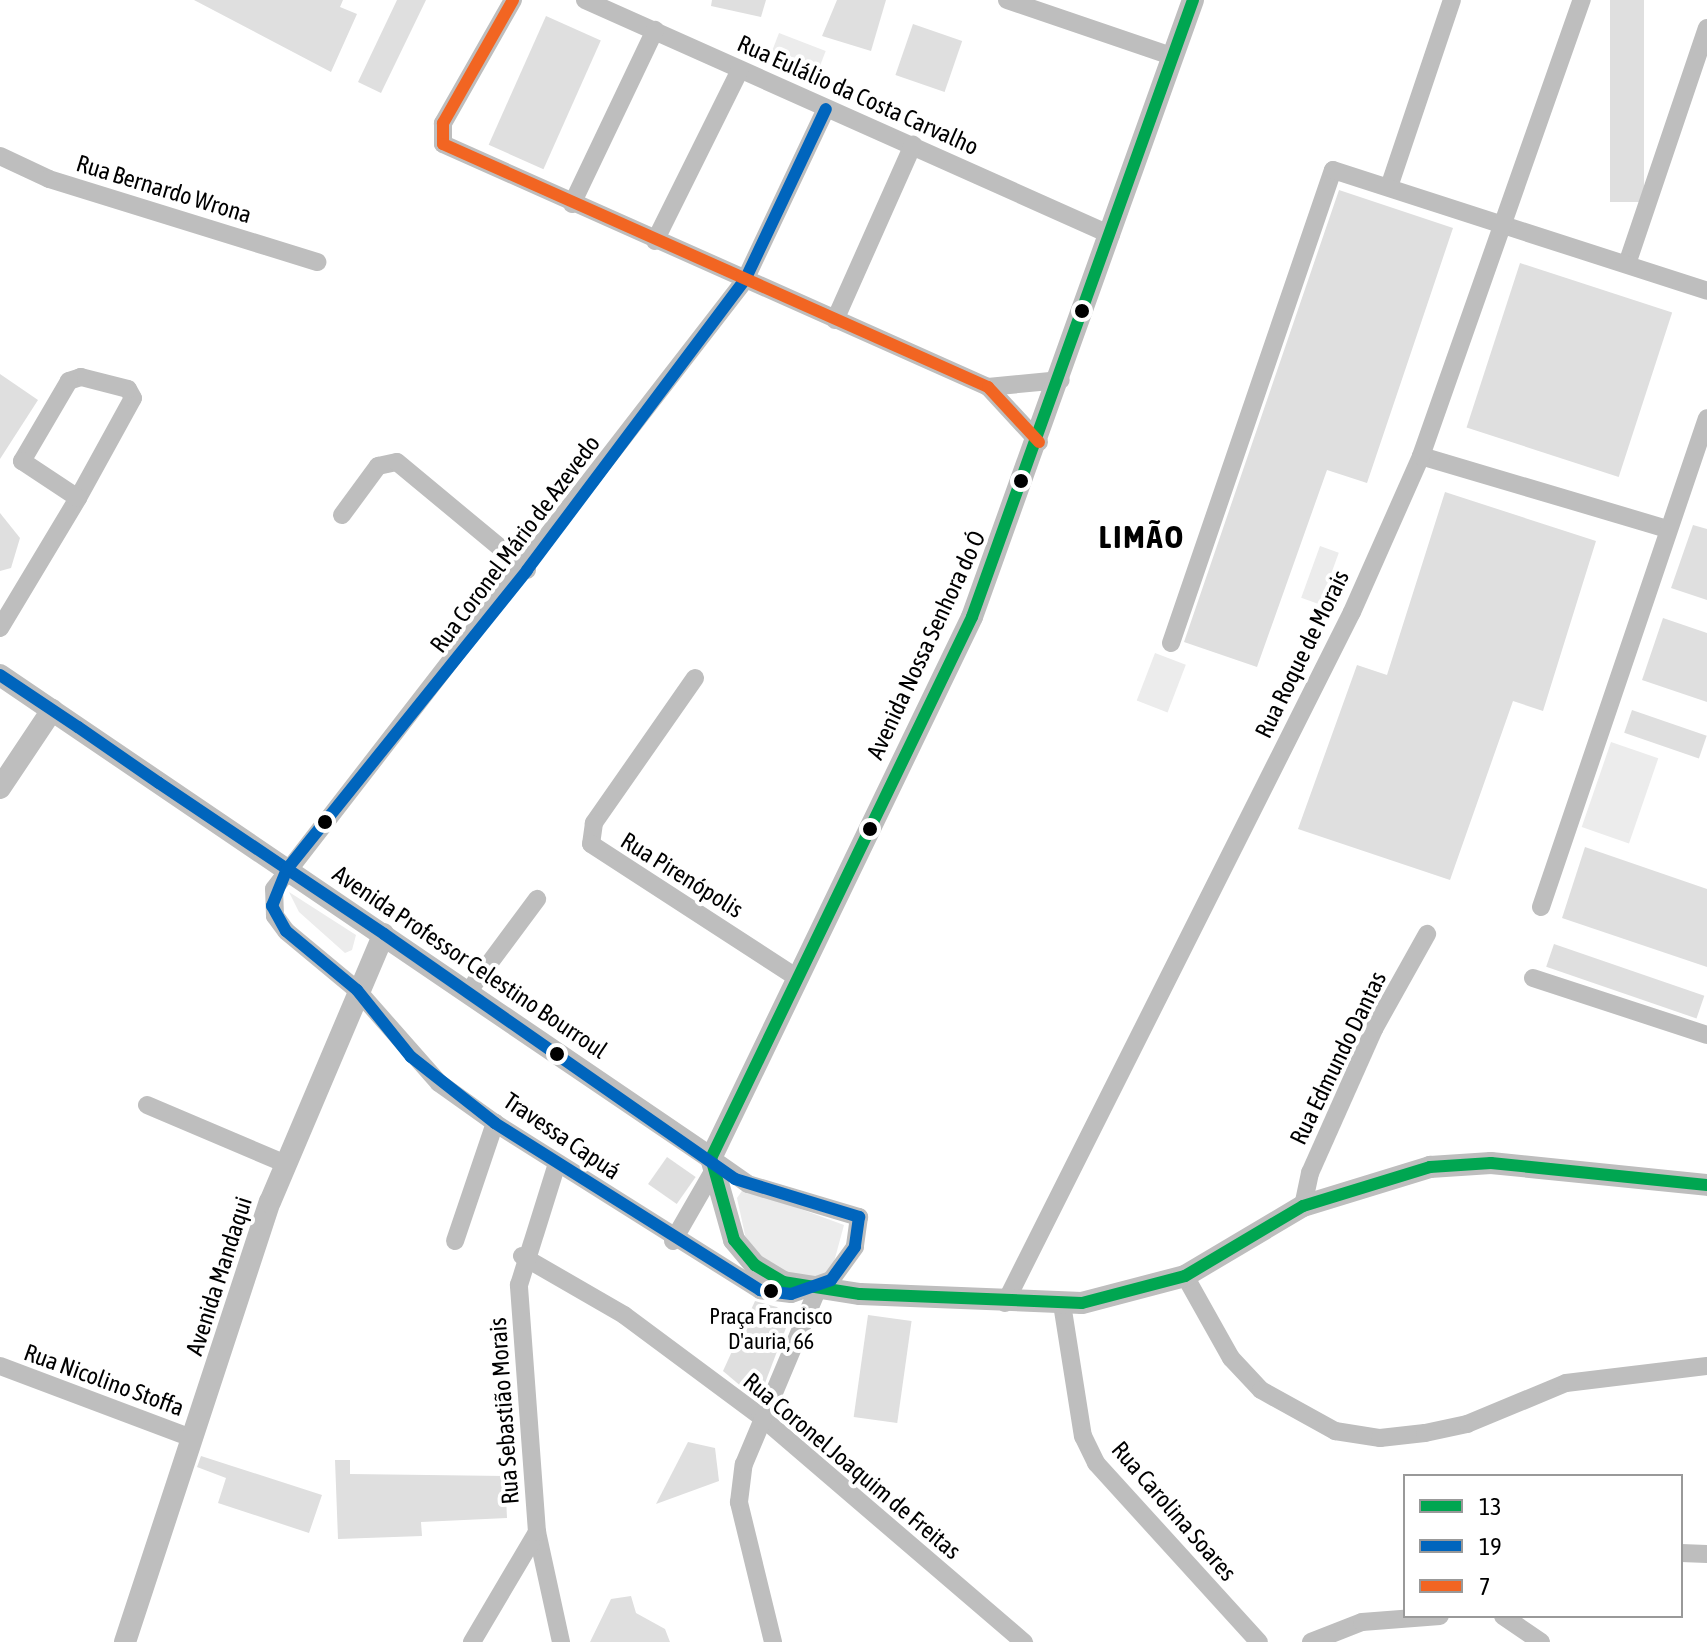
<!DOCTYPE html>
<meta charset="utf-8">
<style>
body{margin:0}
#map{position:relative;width:1707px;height:1642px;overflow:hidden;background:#fff;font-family:"Asap Condensed",sans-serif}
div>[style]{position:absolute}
.green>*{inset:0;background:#ececec;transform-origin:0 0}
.building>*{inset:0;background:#dfdfdf;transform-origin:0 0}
.minor>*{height:18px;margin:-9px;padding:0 9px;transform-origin:9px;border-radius:9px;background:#bebebe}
.major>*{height:22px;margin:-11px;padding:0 11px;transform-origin:11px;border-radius:11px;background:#bebebe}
.bus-1>*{height:12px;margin:-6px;padding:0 6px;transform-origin:6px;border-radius:6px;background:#00a651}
.bus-2>*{height:12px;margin:-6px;padding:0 6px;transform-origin:6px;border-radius:6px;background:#0065bd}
.bus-3>*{height:12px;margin:-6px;padding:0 6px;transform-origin:6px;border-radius:6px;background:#f26522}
.dots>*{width:22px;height:22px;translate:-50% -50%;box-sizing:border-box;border:4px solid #fff;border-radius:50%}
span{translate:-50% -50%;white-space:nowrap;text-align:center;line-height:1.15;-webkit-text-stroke:8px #fff;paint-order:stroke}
.bus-label{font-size:22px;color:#000}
.street-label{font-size:24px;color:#000}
.district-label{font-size:32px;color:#000;font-weight:700;letter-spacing:2px}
.legend{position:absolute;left:1403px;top:1474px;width:280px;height:144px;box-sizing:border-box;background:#fff;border:2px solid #999;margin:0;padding:10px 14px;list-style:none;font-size:24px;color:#000}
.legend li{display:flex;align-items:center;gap:16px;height:40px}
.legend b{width:40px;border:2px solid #999}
</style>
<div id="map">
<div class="green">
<i style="left:779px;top:33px;width:50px;height:27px;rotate:21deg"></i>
<i style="left:1320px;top:546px;width:20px;height:55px;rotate:20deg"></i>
<i style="left:1155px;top:653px;width:33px;height:51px;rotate:21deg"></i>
<i style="left:1611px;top:742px;width:50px;height:90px;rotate:19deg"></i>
<i style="clip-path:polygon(289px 892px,356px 935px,352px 950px,345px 953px,299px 912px)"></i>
<i style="clip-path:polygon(744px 1188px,844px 1225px,831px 1273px,792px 1281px,747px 1244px,737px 1198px)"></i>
</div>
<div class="building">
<i style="clip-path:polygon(194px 0,343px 0,340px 7px,357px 14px,331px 72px)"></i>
<i style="clip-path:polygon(397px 0,426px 0,381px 93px,358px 82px)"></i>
<i style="clip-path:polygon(712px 0,766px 0,761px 17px,711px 6px)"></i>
<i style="clip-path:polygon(837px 0,886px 0,871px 51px,822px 36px)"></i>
<i style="left:1610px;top:0;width:34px;height:202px"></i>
<i style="left:546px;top:16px;width:60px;height:141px;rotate:24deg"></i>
<i style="left:913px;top:24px;width:52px;height:54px;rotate:19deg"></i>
<i style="clip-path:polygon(1339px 190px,1453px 228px,1367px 483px,1327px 470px,1257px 667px,1184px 642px)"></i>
<i style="left:1520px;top:263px;width:160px;height:173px;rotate:18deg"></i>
<i style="clip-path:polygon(0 374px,38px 400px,0 459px)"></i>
<i style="clip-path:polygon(1445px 492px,1596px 541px,1543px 711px,1513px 701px,1450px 880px,1298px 829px,1357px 665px,1387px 675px)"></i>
<i style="clip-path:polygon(0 513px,20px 538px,11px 568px,0 571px)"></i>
<i style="clip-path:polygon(1693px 525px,1707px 529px,1707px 600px,1671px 588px)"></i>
<i style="clip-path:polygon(1663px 618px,1707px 633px,1707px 702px,1642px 680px)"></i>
<i style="left:1632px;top:710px;width:79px;height:24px;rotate:19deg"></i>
<i style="clip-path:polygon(1585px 847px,1707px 889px,1707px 967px,1562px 918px)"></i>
<i style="left:1554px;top:944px;width:159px;height:24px;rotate:19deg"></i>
<i style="left:667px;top:1157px;width:35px;height:33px;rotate:35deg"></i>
<i style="clip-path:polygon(755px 1301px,777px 1307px,789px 1320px,762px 1391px,749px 1393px,723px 1371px)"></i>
<i style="left:868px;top:1315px;width:44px;height:103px;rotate:8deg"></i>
<i style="clip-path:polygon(688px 1442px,715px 1448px,719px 1481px,656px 1504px)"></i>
<i style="clip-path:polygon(201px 1456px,322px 1495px,309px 1533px,218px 1503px,226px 1478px,197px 1467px)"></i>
<i style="clip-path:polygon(335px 1460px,350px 1460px,350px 1474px,505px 1476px,507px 1518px,421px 1522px,422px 1536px,338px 1539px)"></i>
<i style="clip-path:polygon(631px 1596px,636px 1613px,665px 1629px,670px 1642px,590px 1642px,611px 1599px)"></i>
</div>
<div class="minor">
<i style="left:513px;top:0;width:142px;rotate:119.6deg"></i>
<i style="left:443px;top:123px;width:21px;rotate:90deg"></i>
<i style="left:443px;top:144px;width:597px;rotate:24.03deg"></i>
<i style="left:988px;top:387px;width:75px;rotate:47.2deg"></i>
<i style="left:585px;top:0;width:576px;rotate:24.07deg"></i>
<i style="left:1007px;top:0;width:176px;rotate:18.8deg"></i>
<i style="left:0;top:156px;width:54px;rotate:25.1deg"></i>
<i style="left:49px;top:179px;width:281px;rotate:17.2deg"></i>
<i style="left:1389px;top:187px;width:197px;rotate:-71.4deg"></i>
<i style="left:572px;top:204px;width:193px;rotate:-64.5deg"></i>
<i style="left:655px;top:241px;width:191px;rotate:-63.6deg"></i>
<i style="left:1627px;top:264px;width:249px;rotate:-71.3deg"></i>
<i style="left:835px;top:320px;width:192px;rotate:-66deg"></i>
<i style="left:988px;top:387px;width:73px;rotate:-5.5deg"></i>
<i style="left:1421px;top:456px;width:258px;rotate:16.5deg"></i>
<i style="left:342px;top:515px;width:61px;rotate:-53.7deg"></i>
<i style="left:378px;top:466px;width:19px;rotate:-12deg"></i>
<i style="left:397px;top:462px;width:169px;rotate:39.7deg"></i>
<i style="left:0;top:628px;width:152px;rotate:-59deg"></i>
<i style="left:78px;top:498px;width:114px;rotate:-61.2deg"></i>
<i style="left:133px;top:398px;width:10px;rotate:-119deg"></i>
<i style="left:128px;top:389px;width:49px;rotate:-165.7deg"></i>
<i style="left:81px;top:377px;width:13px;rotate:162deg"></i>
<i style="left:69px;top:381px;width:93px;rotate:120.4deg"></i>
<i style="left:22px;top:461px;width:67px;rotate:33.5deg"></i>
<i style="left:1171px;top:643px;width:500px;rotate:-71.1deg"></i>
<i style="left:1333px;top:170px;width:393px;rotate:17.9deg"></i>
<i style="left:695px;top:678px;width:177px;rotate:124.9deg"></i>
<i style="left:594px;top:823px;width:21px;rotate:98deg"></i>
<i style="left:591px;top:844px;width:242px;rotate:33deg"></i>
<i style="left:1541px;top:907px;width:516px;rotate:-71.25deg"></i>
<i style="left:1533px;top:978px;width:183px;rotate:18.1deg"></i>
<i style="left:468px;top:992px;width:116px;rotate:-53.4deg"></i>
<i style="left:147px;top:1105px;width:151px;rotate:23deg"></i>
<i style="left:711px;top:1158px;width:45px;rotate:35.1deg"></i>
<i style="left:748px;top:1184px;width:116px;rotate:16.6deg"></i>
<i style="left:859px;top:1217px;width:30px;rotate:98deg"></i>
<i style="left:855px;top:1247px;width:41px;rotate:126deg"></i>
<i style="left:831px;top:1280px;width:42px;rotate:160.7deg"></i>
<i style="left:791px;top:1294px;width:31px;rotate:-173deg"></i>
<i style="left:760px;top:1290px;width:313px;rotate:-147.8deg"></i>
<i style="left:495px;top:1123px;width:69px;rotate:-144.5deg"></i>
<i style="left:439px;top:1083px;width:124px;rotate:-131.4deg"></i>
<i style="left:357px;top:990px;width:92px;rotate:-140.3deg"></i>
<i style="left:286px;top:931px;width:19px;rotate:-126deg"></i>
<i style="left:275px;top:916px;width:27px;rotate:-92deg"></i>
<i style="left:274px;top:889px;width:770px;rotate:-52.28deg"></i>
<i style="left:745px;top:280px;width:189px;rotate:-64.7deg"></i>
<i style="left:1303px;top:1206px;width:34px;rotate:-78deg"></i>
<i style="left:1310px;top:1173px;width:158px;rotate:-66deg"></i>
<i style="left:1374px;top:1029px;width:109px;rotate:-60.8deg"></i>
<i style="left:455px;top:1241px;width:125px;rotate:-71.3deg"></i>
<i style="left:673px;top:1241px;width:76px;rotate:-60.1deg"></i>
<i style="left:522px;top:1256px;width:118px;rotate:30deg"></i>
<i style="left:624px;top:1315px;width:169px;rotate:36.6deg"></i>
<i style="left:760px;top:1416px;width:348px;rotate:40.6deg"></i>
<i style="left:1185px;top:1276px;width:94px;rotate:60.7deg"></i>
<i style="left:1231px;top:1358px;width:44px;rotate:46.8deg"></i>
<i style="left:1261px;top:1390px;width:85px;rotate:29deg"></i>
<i style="left:1335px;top:1431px;width:46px;rotate:8.8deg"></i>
<i style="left:1380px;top:1438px;width:45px;rotate:-6.3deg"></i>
<i style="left:1425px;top:1433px;width:43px;rotate:-12.1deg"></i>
<i style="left:1467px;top:1424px;width:107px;rotate:-22.5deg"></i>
<i style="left:1566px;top:1383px;width:142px;rotate:-6.9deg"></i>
<i style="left:1005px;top:1303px;width:773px;rotate:-63.34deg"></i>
<i style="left:1352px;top:612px;width:171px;rotate:-66.1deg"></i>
<i style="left:1421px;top:456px;width:484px;rotate:-70.6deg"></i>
<i style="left:1062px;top:1304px;width:134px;rotate:81deg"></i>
<i style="left:1083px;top:1436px;width:30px;rotate:64deg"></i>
<i style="left:1096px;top:1463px;width:242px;rotate:47.7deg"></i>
<i style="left:0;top:1366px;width:205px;rotate:20.6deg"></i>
<i style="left:537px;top:1532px;width:113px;rotate:77.7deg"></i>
<i style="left:1681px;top:1553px;width:26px;rotate:2deg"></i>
<i style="left:1503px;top:1616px;width:46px;rotate:34.4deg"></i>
<i style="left:472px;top:1642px;width:128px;rotate:-59.4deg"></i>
<i style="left:537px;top:1532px;width:248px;rotate:-94.2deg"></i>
<i style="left:519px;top:1285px;width:127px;rotate:-72.6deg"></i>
<i style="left:773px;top:1642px;width:144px;rotate:-103.7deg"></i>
<i style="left:739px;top:1502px;width:38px;rotate:-83deg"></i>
<i style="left:744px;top:1464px;width:191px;rotate:-67.2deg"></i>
<i style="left:1311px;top:1642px;width:55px;rotate:-21.4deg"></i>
<i style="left:1362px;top:1622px;width:78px;rotate:-4.4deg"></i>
</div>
<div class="major">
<i style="left:1193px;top:0;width:655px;rotate:109.71deg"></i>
<i style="left:972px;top:617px;width:601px;rotate:115.75deg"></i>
<i style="left:711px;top:1158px;width:85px;rotate:74.3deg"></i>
<i style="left:734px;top:1240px;width:33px;rotate:50deg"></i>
<i style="left:755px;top:1265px;width:33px;rotate:31deg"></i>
<i style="left:783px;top:1282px;width:78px;rotate:8.9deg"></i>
<i style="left:860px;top:1294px;width:222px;rotate:2.3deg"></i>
<i style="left:1082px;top:1303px;width:106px;rotate:-14.7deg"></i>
<i style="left:1185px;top:1276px;width:137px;rotate:-30.7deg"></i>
<i style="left:1303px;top:1206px;width:133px;rotate:-17.1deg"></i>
<i style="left:1430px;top:1167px;width:61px;rotate:-3.8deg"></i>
<i style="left:1491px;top:1163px;width:217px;rotate:5.8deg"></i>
<i style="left:0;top:675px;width:860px;rotate:34.19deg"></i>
<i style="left:0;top:788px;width:94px;rotate:-56.3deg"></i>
<i style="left:125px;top:1642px;width:463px;rotate:-71.8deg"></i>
<i style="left:270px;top:1202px;width:291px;rotate:-67deg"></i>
</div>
<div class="bus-1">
<i style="left:1193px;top:0;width:655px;rotate:109.71deg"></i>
<i style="left:972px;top:617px;width:601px;rotate:115.75deg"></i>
<i style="left:711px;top:1158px;width:85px;rotate:74.3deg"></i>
<i style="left:734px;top:1240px;width:33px;rotate:50deg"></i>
<i style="left:755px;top:1265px;width:33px;rotate:31deg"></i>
<i style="left:783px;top:1282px;width:78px;rotate:8.9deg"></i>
<i style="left:860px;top:1294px;width:222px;rotate:2.3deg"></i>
<i style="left:1082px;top:1303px;width:106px;rotate:-14.7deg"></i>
<i style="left:1185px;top:1276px;width:137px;rotate:-30.7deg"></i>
<i style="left:1303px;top:1206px;width:133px;rotate:-17.1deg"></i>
<i style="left:1430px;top:1167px;width:61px;rotate:-3.8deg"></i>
<i style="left:1491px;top:1163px;width:217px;rotate:5.8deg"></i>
</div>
<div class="bus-2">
<i style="left:0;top:675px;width:94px;rotate:33.7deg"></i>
<i style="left:78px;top:727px;width:98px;rotate:34.7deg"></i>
<i style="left:159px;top:783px;width:154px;rotate:33.9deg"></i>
<i style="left:287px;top:869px;width:117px;rotate:33.8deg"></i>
<i style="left:384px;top:934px;width:428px;rotate:34.9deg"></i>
<i style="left:735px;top:1179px;width:130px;rotate:17deg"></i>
<i style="left:859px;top:1217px;width:30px;rotate:98deg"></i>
<i style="left:855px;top:1247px;width:41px;rotate:126deg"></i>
<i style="left:831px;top:1280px;width:42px;rotate:160.7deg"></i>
<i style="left:791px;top:1294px;width:31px;rotate:-173deg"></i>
<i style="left:760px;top:1290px;width:313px;rotate:-147.8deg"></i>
<i style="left:495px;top:1123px;width:107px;rotate:-141.8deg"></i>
<i style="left:411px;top:1057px;width:86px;rotate:-128.9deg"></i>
<i style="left:357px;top:990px;width:92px;rotate:-140.3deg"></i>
<i style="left:286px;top:931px;width:29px;rotate:-119deg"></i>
<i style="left:272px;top:906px;width:40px;rotate:-68deg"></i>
<i style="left:287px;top:869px;width:383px;rotate:-51.2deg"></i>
<i style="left:527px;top:570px;width:363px;rotate:-53.1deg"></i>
<i style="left:745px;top:280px;width:189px;rotate:-64.7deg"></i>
</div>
<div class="bus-3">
<i style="left:513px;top:0;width:142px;rotate:119.6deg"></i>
<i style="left:443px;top:123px;width:21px;rotate:90deg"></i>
<i style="left:443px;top:144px;width:597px;rotate:24.03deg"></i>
<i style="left:988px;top:387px;width:75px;rotate:47.2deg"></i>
</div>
<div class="dots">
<i style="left:1082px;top:311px;background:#000"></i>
<i style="left:1021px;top:481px;background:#000"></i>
<i style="left:325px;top:822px;background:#000"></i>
<i style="left:870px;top:829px;background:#000"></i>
<i style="left:557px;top:1054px;background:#000"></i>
<i style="left:771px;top:1291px;background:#000"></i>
</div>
<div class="bus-label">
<span style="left:771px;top:1329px">Praça Francisco<br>D'auria, 66</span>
</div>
<div class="street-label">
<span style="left:858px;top:95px;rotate:24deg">Rua Eulálio da Costa Carvalho</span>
<span style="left:164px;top:189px;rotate:17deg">Rua Bernardo Wrona</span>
<span style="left:515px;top:544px;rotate:-53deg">Rua Coronel Mário de Azevedo</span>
<span style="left:926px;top:645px;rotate:-65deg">Avenida Nossa Senhora do Ó</span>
<span style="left:1302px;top:654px;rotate:-64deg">Rua Roque de Morais</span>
<span style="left:682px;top:875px;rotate:32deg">Rua Pirenópolis</span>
<span style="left:470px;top:962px;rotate:34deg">Avenida Professor Celestino Bourroul</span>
<span style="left:1338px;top:1058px;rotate:-64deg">Rua Edmundo Dantas</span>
<span style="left:562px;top:1136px;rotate:34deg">Travessa Capuá</span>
<span style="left:219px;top:1276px;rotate:-72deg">Avenida Mandaqui</span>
<span style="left:104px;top:1380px;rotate:20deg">Rua Nicolino Stoffa</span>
<span style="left:504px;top:1411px;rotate:-94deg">Rua Sebastião Morais</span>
<span style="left:852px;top:1466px;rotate:40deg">Rua Coronel Joaquim de Freitas</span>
<span style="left:1174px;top:1511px;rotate:49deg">Rua Carolina Soares</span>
</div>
<div class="district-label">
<span style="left:1142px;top:537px">LIMÃO</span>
</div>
<ul class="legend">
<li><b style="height:10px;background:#00a651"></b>13</li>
<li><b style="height:10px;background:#0065bd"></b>19</li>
<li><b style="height:10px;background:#f26522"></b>7</li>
</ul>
</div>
